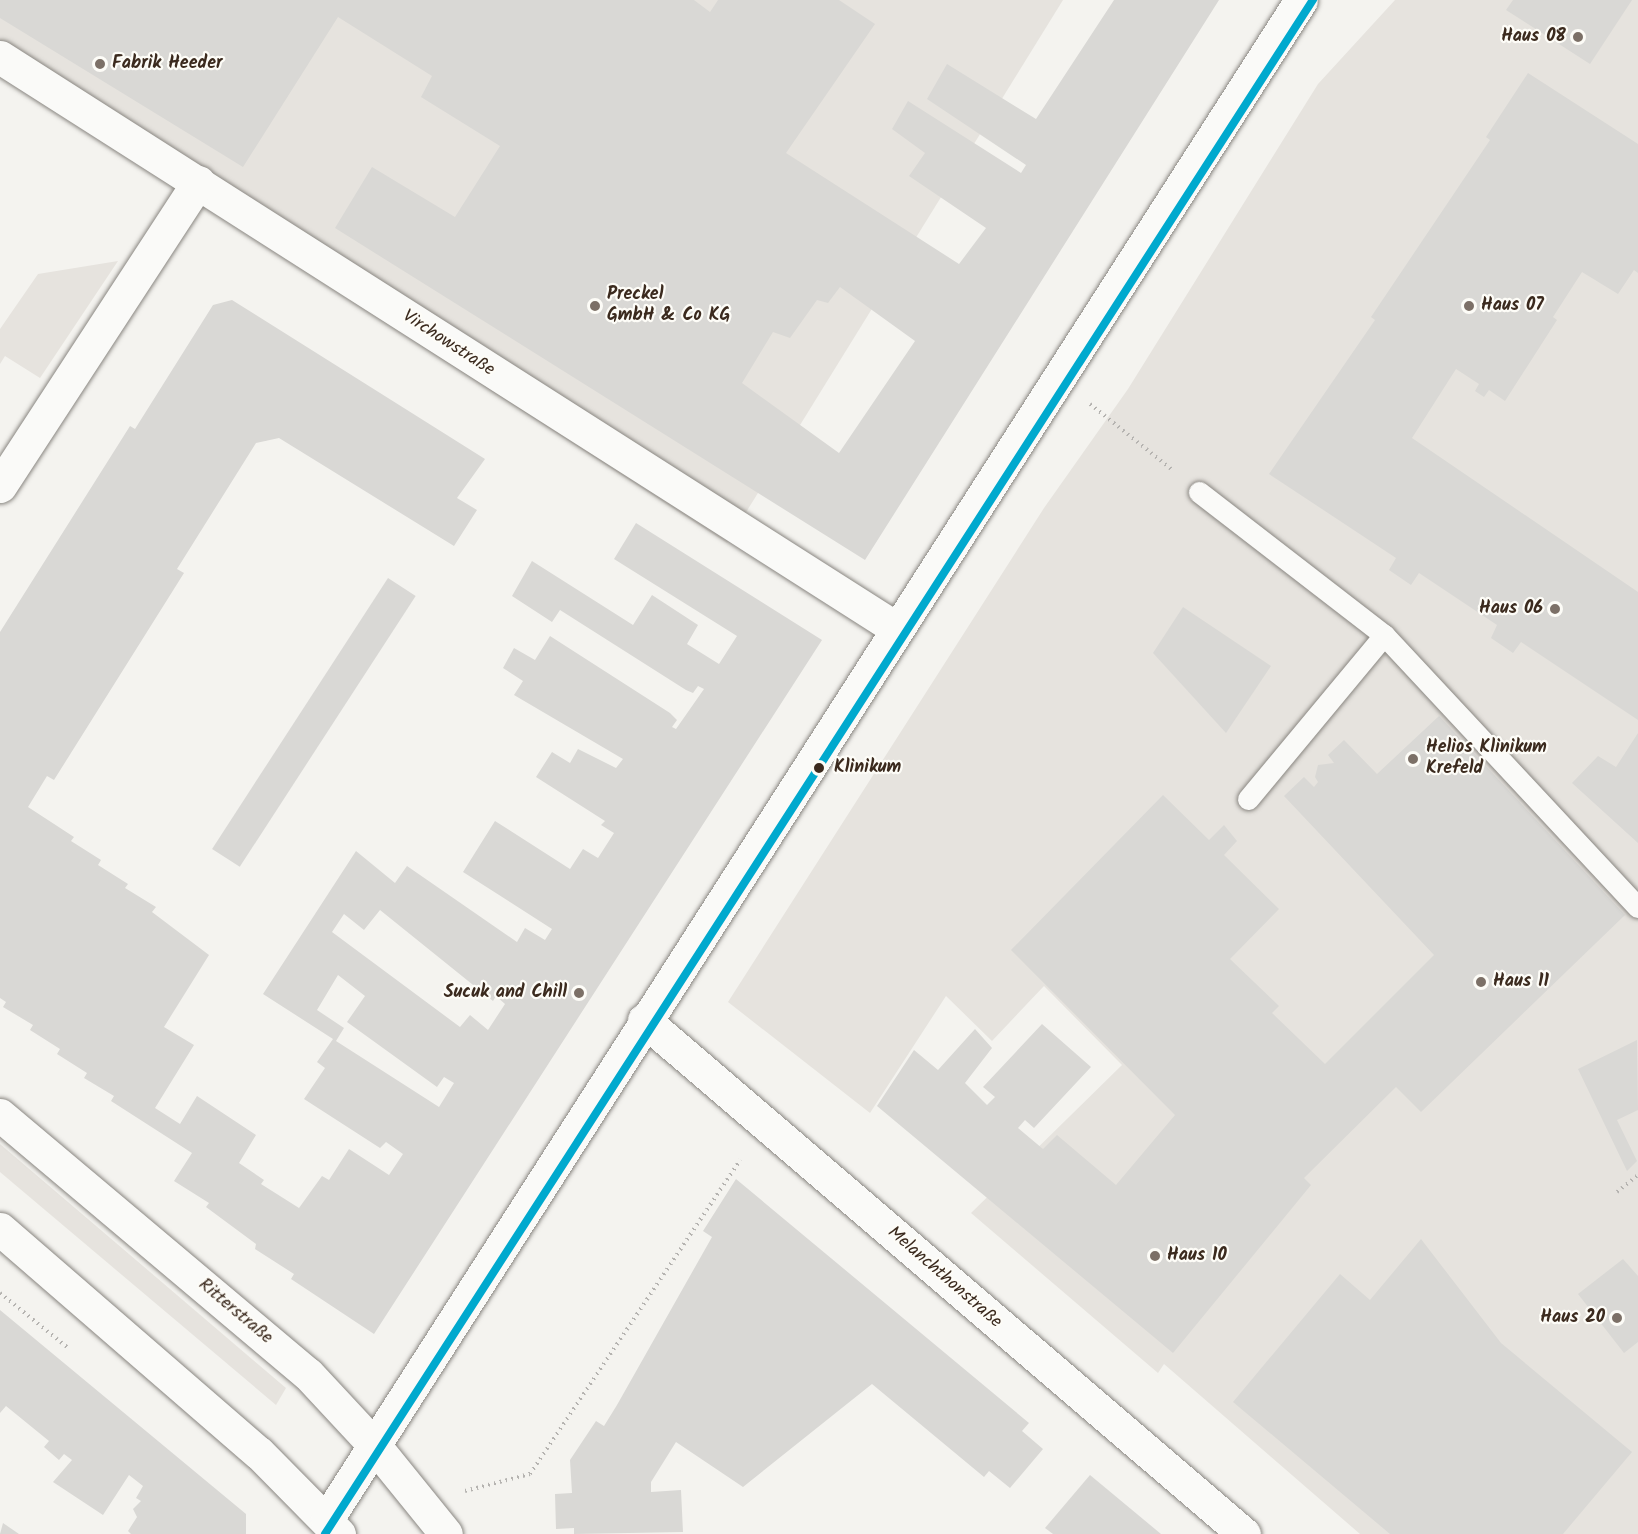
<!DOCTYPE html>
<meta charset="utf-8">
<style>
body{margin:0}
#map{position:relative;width:1638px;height:1534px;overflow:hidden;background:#f4f3ef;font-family:Kalam,sans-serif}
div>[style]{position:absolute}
.built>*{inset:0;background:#e6e3de}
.building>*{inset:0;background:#d9d8d5;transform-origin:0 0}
.path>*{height:4px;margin-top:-2px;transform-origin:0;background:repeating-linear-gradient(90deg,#b5b3b0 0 1.5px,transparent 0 6px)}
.roads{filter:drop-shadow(0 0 2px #898681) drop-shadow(0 0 2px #898681)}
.service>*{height:21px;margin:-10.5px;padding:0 10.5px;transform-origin:10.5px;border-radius:10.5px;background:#fafaf8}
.minor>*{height:33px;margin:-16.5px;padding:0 16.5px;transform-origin:16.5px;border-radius:16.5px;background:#fafaf8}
.secondary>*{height:33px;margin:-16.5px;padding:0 16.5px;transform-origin:16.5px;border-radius:16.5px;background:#fafaf8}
.tram-1>*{height:8px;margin:-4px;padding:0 4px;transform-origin:4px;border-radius:4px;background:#00a9ce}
.dots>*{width:16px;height:16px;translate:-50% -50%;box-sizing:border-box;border:3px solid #fdfcf7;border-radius:50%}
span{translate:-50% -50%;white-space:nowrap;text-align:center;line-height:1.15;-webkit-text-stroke:4.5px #fdfcf7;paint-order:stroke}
.poi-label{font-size:18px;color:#3b2a1e;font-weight:700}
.right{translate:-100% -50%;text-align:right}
.left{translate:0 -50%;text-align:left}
.street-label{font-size:18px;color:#3b2a1e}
.stop-label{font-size:18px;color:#3b2a1e;font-weight:700}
</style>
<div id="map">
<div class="built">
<i style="clip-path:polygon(0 0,1063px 0,727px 543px,0 74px)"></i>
<i style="clip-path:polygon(1395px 0,1638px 0,1638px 1534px,1360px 1534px,1164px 1364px,1158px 1373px,971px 1213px,1122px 1065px,1044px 986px,992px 1041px,946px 996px,870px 1113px,728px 1002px,1044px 508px,1128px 389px,1318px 84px)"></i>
<i style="clip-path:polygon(118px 261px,40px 378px,5px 356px,0 364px,0 329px,38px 274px)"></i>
<i style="clip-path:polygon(0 1144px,286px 1388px,276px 1405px,0 1172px)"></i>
</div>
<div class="building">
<i style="clip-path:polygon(evenodd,0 0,694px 0,710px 12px,718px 0,839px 0,875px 24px,786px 153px,959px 264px,986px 228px,909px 176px,925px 153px,892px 129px,908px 101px,1021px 173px,1026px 165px,927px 99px,947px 64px,1036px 119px,1114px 0,1219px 0,865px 560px,335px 228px,372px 167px,455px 217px,500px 146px,421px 97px,432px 76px,338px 17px,243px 167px,0 18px,0 0,840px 287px,915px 341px,839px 453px,742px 383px,773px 332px,790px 338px,817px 300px,828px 303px,840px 287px)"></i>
<i style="clip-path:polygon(1513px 0,1632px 0,1590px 64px,1506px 10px)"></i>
<i style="clip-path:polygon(1528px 73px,1638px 144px,1638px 273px,1634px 270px,1618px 294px,1582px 272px,1553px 317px,1557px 320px,1505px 401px,1489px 390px,1484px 397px,1475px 391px,1479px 384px,1456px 369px,1412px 438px,1638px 592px,1638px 720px,1521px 642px,1513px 653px,1491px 638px,1497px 625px,1419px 573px,1411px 585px,1389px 570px,1396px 558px,1269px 474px,1375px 320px,1371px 317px,1490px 140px,1486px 137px)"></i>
<i style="clip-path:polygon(evenodd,232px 300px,485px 459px,457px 498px,477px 510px,454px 546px,279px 438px,256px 443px,177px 569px,184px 573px,54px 780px,47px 776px,28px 807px,74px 837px,71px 841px,101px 860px,98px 865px,128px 884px,125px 888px,156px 907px,152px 912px,209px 955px,164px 1027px,194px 1045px,155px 1108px,180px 1124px,197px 1096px,256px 1135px,239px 1163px,264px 1180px,261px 1184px,299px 1208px,322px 1176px,329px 1180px,349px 1149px,389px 1175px,403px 1154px,386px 1142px,380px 1148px,304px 1099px,325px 1068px,317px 1062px,333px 1039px,263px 994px,356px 851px,395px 883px,407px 866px,517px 942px,525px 928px,545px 940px,552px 929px,463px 872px,495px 821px,570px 869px,583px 849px,598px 858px,614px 833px,601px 825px,605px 821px,536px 777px,552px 752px,570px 763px,578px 749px,616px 768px,623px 759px,514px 695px,523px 681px,503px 668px,514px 648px,535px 660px,550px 636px,670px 713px,677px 720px,672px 727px,676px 729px,704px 689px,698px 686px,693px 693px,686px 690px,560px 610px,552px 622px,512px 596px,532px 561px,633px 625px,652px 595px,698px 625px,687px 644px,719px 664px,737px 636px,614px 559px,636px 523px,822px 640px,374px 1334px,291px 1279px,294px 1274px,255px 1249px,256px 1244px,206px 1207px,209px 1203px,174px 1181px,192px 1153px,111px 1101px,114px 1096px,84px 1078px,87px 1073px,57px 1054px,60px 1049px,30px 1030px,33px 1025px,3px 1007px,6px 1002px,0 998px,0 632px,130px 426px,135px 429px,213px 305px,232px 300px,380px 910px,493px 1001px,496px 996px,505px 1004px,488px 1030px,470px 1015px,460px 1027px,332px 932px,344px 914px,364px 930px,380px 910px,232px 300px,338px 975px,365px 996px,347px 1022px,437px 1087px,444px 1077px,454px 1083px,439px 1107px,336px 1041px,344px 1028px,317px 1010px,338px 975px)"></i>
<i style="left:388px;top:578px;width:33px;height:323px;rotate:33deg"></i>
<i style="clip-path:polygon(1183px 607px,1271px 666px,1226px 733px,1153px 653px)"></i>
<i style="clip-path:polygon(1439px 716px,1625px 915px,1421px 1112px,1396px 1087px,1304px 1178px,1311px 1185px,1173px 1353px,877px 1106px,914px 1050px,938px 1070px,975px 1029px,992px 1048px,965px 1083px,987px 1105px,995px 1097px,983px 1087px,1042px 1024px,1091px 1067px,1034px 1128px,1025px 1120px,1018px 1128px,1043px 1149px,1057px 1135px,1116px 1185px,1175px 1115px,1011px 950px,1163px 795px,1209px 840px,1224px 825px,1237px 841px,1224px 855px,1279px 909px,1230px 959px,1279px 1006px,1272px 1013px,1325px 1064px,1434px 955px,1284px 796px,1304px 777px,1314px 787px,1318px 782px,1315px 777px,1318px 765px,1334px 763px,1328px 755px,1344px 740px,1377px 774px)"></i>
<i style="clip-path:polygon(1638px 733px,1638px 843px,1572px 783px,1598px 756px,1616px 767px)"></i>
<i style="clip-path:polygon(1637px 1040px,1638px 1110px,1617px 1120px,1637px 1161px,1627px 1171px,1578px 1069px)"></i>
<i style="clip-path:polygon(736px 1179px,1029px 1423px,1022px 1431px,1043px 1449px,1010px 1488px,989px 1471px,984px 1477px,872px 1384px,743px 1487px,676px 1442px,651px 1482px,651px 1492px,681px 1490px,683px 1532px,574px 1534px,574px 1528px,556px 1529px,555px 1494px,572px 1493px,570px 1460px,596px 1421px,604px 1426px,617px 1405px,712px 1237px,703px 1231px)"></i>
<i style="clip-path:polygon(1421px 1239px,1501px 1343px,1632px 1452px,1563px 1534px,1390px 1534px,1233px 1402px,1340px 1274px,1370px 1300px)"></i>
<i style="clip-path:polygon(1623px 1259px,1638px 1276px,1638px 1342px,1624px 1353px,1578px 1294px)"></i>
<i style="clip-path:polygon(0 1310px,246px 1514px,246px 1534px,131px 1534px,128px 1531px,137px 1517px,133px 1509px,141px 1501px,136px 1498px,143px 1486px,129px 1475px,103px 1515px,53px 1482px,72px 1460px,64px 1454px,59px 1460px,44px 1447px,49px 1441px,6px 1406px,0 1413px)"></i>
<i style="clip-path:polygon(1090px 1475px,1161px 1534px,1053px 1534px,1045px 1528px)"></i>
<i style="clip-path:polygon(3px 1523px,19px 1534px,0 1534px)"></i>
</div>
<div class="path">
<i style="left:1090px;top:404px;width:104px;rotate:38.7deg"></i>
<i style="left:1617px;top:1192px;width:27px;rotate:-39deg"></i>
<i style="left:0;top:1293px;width:86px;rotate:38.9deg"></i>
<i style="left:465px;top:1491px;width:67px;rotate:-14.7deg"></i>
<i style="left:530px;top:1474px;width:378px;rotate:-56.2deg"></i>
</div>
<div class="roads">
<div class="service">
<i style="left:1199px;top:492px;width:234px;rotate:37.7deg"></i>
<i style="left:1384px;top:635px;width:372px;rotate:47deg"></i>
<i style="left:1248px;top:799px;width:213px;rotate:-50.3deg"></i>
</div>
<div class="minor">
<i style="left:0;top:57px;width:1064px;rotate:32.52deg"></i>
<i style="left:0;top:486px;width:363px;rotate:-56.9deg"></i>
<i style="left:644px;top:1020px;width:790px;rotate:40.59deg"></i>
</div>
<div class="secondary">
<i style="left:0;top:1115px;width:402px;rotate:40.1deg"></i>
<i style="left:308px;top:1374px;width:97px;rotate:47.1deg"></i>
<i style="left:374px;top:1445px;width:114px;rotate:51deg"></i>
<i style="left:0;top:1229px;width:342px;rotate:40.9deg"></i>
<i style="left:259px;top:1453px;width:114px;rotate:45.4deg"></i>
<i style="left:327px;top:1519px;width:1804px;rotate:-57.33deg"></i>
</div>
</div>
<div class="tram-1">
<i style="left:325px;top:1534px;width:1825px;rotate:-57.22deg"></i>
</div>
<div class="dots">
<i style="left:1578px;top:37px;background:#7c7067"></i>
<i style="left:100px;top:64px;background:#7c7067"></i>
<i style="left:595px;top:306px;background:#7c7067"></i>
<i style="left:1469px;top:306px;background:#7c7067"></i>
<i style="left:1555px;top:609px;background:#7c7067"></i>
<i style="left:1413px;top:759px;background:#7c7067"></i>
<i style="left:819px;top:768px;background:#3b2a1e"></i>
<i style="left:1481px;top:982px;background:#7c7067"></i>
<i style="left:579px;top:993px;background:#7c7067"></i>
<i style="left:1155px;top:1256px;background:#7c7067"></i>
<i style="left:1617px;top:1318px;background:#7c7067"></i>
</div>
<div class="poi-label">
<span class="right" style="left:1566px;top:37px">Haus 08</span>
<span class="left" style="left:112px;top:64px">Fabrik Heeder</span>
<span class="left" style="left:607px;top:306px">Preckel<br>GmbH &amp; Co KG</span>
<span class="left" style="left:1481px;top:306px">Haus 07</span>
<span class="right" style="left:1543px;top:609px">Haus 06</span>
<span class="left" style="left:1426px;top:759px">Helios Klinikum<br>Krefeld</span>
<span class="left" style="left:1493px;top:982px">Haus 11</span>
<span class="right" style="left:567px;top:993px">Sucuk and Chill</span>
<span class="left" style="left:1167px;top:1256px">Haus 10</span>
<span class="right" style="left:1605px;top:1318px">Haus 20</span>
</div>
<div class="street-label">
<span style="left:448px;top:344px;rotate:33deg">Virchowstraße</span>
<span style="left:944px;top:1278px;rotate:41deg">Melanchthonstraße</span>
<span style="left:235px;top:1312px;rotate:40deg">Ritterstraße</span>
</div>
<div class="stop-label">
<span class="left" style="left:834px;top:768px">Klinikum</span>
</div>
</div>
